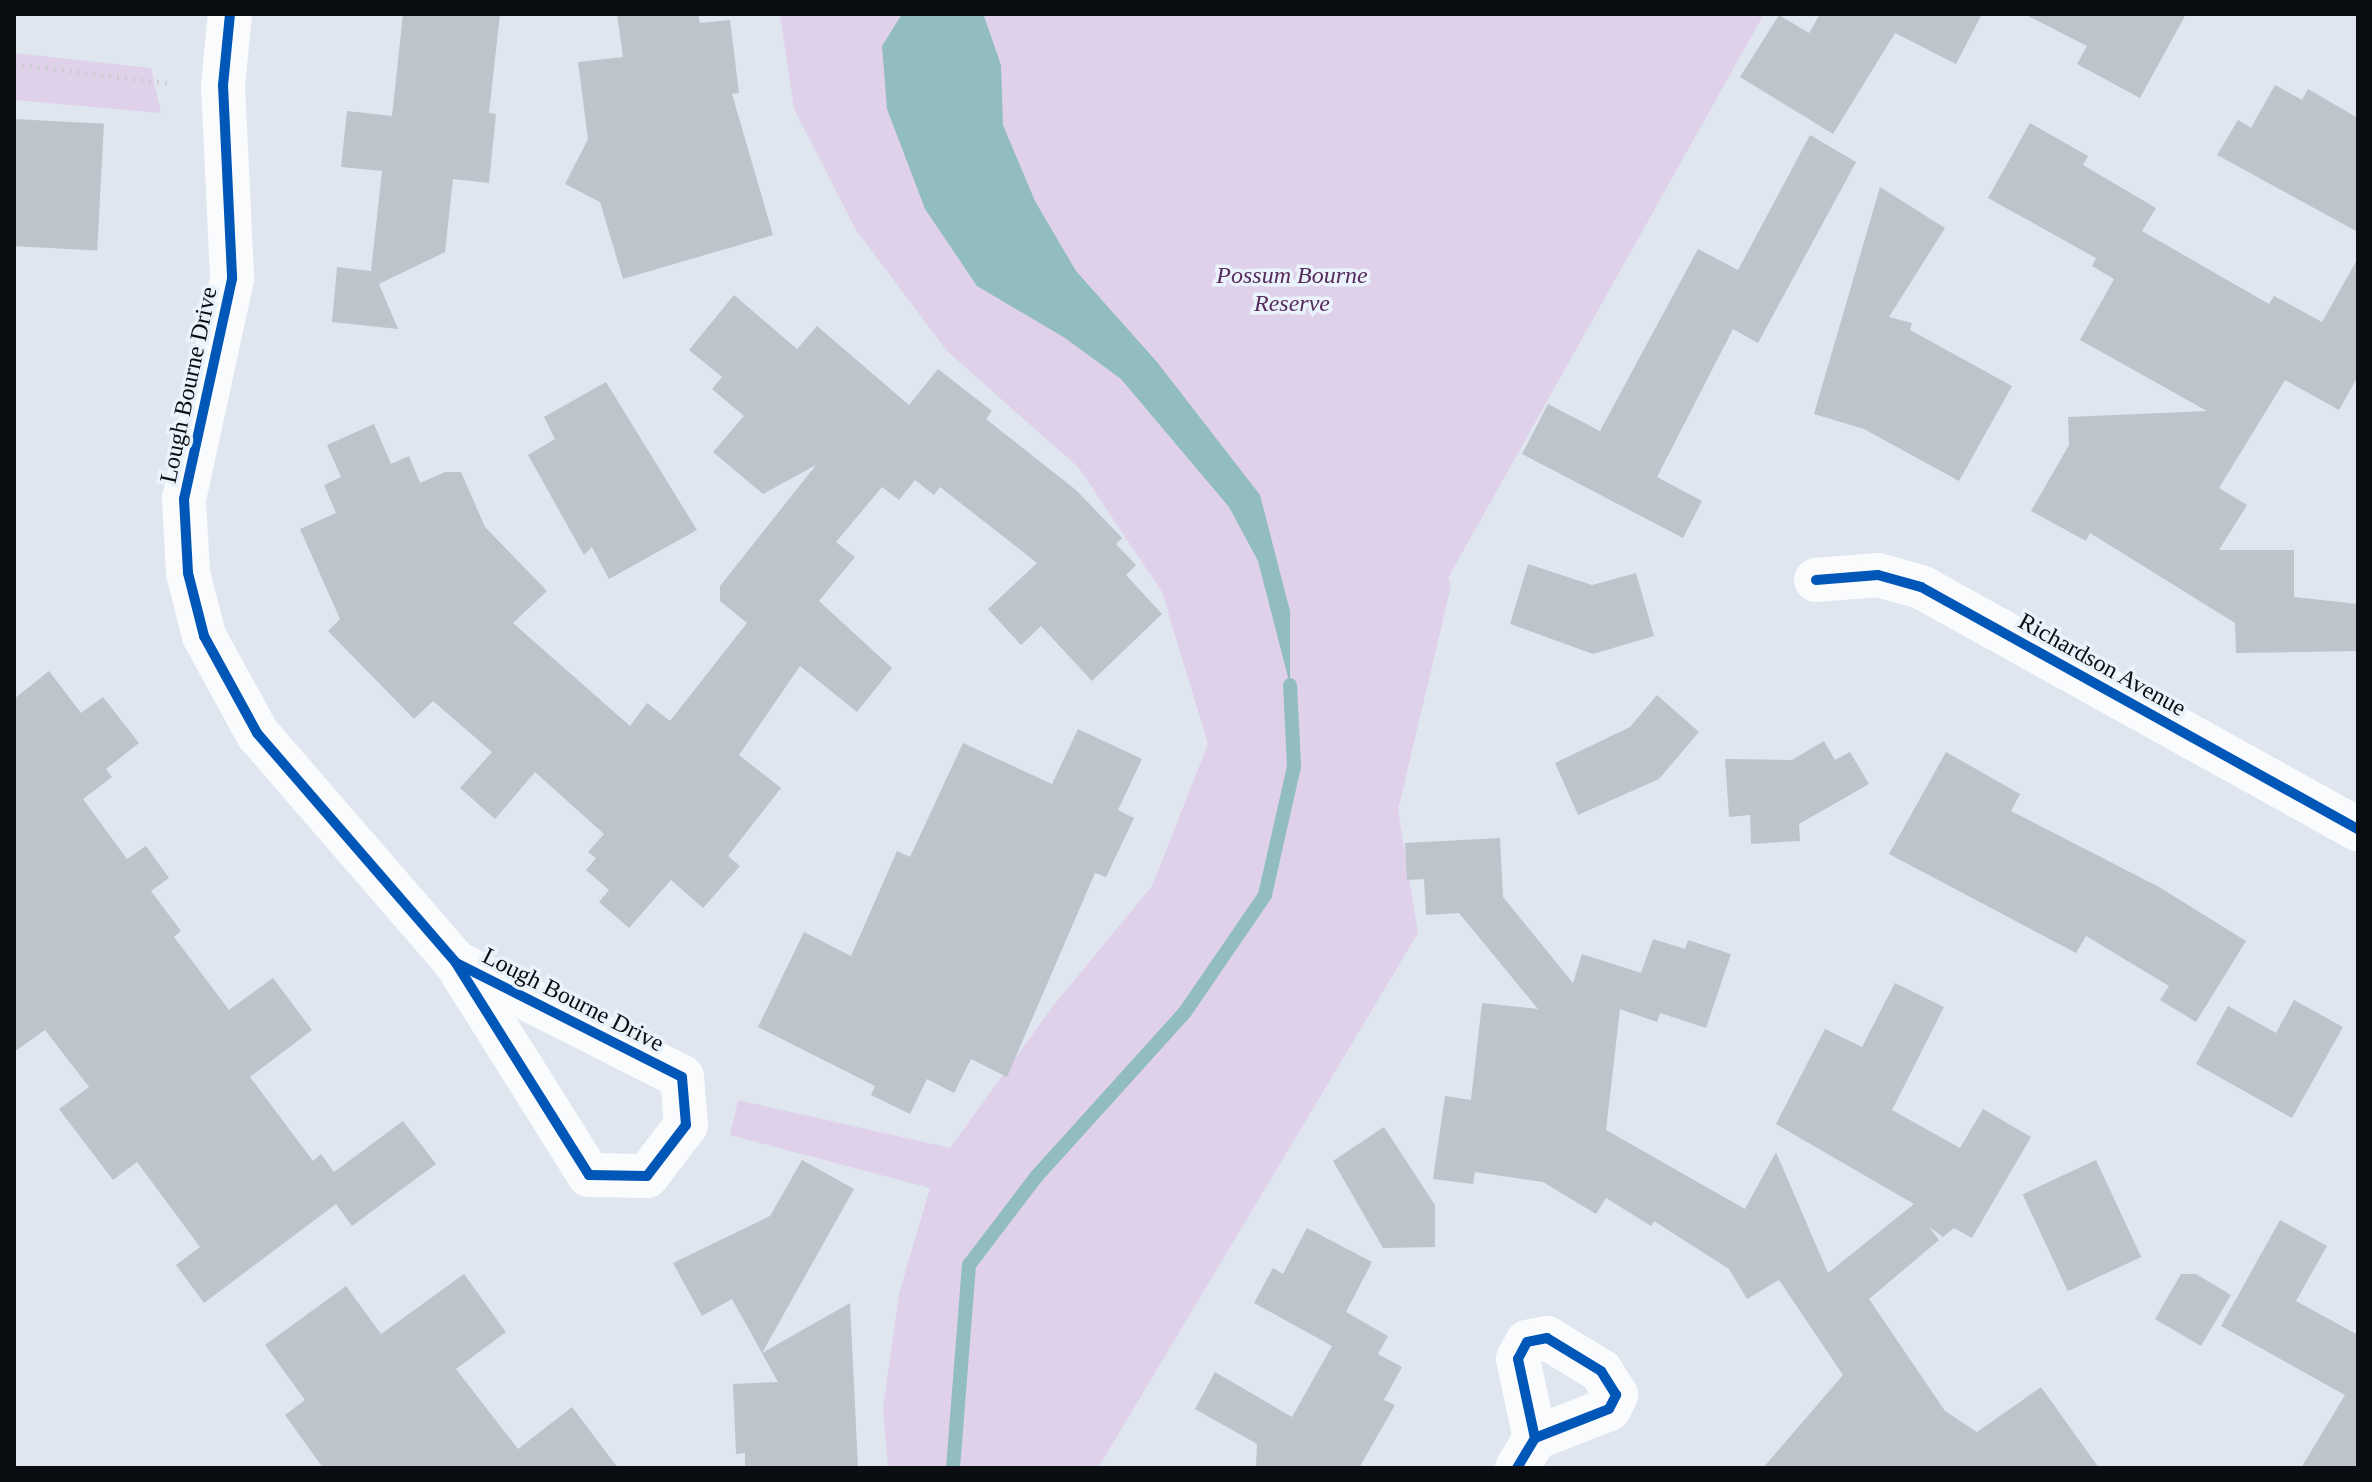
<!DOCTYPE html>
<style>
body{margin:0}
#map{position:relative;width:2372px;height:1482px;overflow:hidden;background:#dfe6f0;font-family:"Times New Roman",serif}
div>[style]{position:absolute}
.green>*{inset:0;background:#e0d1ea}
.water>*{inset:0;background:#91bdbe}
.stream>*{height:14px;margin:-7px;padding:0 7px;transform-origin:7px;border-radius:7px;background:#91bdbe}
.building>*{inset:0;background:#bdc4cb;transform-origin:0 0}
.path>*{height:5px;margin-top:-2.5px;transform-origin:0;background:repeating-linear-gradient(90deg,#ccced1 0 2px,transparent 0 8px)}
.minor>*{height:44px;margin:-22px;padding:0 22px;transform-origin:22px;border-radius:22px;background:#fafbfd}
.cycleway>*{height:10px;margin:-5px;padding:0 5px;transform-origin:5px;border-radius:5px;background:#0057b8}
span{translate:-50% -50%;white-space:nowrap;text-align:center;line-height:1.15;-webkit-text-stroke:7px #eaf2fc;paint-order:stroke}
.park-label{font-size:24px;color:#562c5c;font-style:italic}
.street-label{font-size:24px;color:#0a0e13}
.frame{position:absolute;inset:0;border:16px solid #0a0e13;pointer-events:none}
</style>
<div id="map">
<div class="green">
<i style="clip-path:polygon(780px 14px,1764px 14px,1448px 578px,1451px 586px,1398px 810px,1418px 933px,1098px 1468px,888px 1468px,883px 1409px,899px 1294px,930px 1188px,730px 1135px,738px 1100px,950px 1148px,1053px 1006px,1152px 886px,1208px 744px,1162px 592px,1079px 468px,947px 351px,856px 230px,794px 109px)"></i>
<i style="clip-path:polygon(14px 53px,151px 68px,161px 113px,14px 100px)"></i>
</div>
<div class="water">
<i style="clip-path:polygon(902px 14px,984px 16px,1001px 65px,1003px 125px,1035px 201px,1076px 271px,1157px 362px,1260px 495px,1290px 611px,1290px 685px,1258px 561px,1229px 507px,1121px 379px,1065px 338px,977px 286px,925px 209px,887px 109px,882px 46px)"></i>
</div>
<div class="stream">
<i style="left:953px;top:1468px;width:204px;rotate:-85.5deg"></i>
<i style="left:969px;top:1265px;width:111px;rotate:-52.7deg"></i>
<i style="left:1036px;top:1177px;width:222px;rotate:-47.9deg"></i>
<i style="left:1185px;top:1012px;width:142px;rotate:-55.6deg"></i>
<i style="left:1265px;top:895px;width:132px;rotate:-77.3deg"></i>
<i style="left:1294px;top:766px;width:81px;rotate:-92.8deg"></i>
</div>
<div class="building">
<i style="clip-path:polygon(403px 14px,500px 14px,489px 113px,496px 114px,489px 183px,453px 179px,445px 252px,379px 284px,398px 329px,332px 322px,337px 267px,371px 271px,382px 171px,341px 167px,347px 111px,392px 116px)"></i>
<i style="clip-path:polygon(617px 14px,698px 14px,700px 23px,730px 20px,739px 93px,732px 94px,773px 235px,623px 279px,600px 202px,565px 184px,588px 139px,578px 62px,623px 57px)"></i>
<i style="clip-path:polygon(1820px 14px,1982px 14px,1956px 64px,1895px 33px,1833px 134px,1740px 77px,1779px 15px,1809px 33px)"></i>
<i style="clip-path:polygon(2024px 14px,2186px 14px,2140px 98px,2077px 64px,2087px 46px)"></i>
<i style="clip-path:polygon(2275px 85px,2302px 100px,2308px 89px,2358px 118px,2358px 232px,2217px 155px,2238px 120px,2251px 128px)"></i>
<i style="left:14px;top:119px;width:90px;height:127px;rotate:3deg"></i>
<i style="clip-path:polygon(2030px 123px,2088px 156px,2083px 165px,2156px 208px,2142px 231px,2269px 304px,2274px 296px,2322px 322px,2358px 258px,2358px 376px,2339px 410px,2285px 380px,2219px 488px,2247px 505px,2219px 550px,2294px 550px,2294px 597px,2358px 604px,2358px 651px,2236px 653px,2235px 623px,2090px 533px,2086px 541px,2031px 511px,2069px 445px,2068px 417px,2207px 411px,2080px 340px,2114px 279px,2092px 266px,2096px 258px,1988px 198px)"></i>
<i style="clip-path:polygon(1810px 135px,1856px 162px,1758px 343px,1733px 329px,1657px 477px,1702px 501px,1683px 538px,1522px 454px,1548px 404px,1600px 431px,1698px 249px,1738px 270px)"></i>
<i style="clip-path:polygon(1880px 187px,1945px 228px,1889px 317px,1912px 323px,1910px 330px,2012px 386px,1959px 481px,1864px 429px,1814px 414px)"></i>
<i style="clip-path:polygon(734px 295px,797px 349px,817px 326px,909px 405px,938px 369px,992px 411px,986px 419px,1076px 490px,1122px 538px,1116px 544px,1136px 565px,1126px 575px,1162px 614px,1092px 681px,1041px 626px,1021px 645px,988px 609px,1037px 563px,940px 487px,934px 495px,915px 480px,899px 500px,882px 487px,836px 542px,855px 557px,819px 601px,892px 668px,857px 712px,800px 666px,739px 755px,781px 788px,728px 856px,740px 866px,703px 908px,671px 880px,629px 928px,599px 902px,609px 890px,586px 870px,596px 858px,588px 852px,604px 834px,535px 772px,495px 819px,460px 788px,492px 752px,433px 701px,414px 719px,328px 631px,340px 619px,300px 529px,336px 513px,324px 485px,341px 477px,327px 445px,374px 424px,391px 464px,409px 456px,420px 483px,445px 472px,461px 472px,485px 527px,547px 591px,513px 623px,630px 726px,647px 703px,670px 721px,747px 623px,720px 601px,720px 586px,816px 465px,763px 494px,713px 452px,744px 416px,712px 389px,722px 377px,689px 350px)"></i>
<i style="clip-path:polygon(606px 382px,697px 530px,609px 579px,592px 547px,584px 555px,528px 455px,555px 439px,544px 417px)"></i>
<i style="clip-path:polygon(1528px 564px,1592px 585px,1636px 573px,1654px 636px,1593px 654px,1510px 624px)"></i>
<i style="clip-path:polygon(49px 671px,81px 713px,103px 697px,139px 743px,106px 769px,112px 777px,83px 799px,127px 859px,146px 846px,169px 878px,151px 891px,181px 931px,174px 937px,229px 1010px,273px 978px,312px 1030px,250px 1077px,313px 1161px,321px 1154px,334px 1172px,403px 1121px,436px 1164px,352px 1226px,336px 1204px,204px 1303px,176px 1265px,200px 1247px,137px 1162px,113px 1180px,59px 1109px,89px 1087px,45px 1030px,14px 1052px,14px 699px)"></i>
<i style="clip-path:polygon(1657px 695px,1699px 732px,1659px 779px,1578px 815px,1555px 763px,1630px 727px)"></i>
<i style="clip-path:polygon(1078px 729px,1142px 759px,1118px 810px,1134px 818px,1106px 877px,1095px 873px,1007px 1077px,971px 1059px,954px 1093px,927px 1079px,910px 1114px,871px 1095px,875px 1086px,758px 1027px,804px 932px,851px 956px,897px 851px,910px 857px,963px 743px,1052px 784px)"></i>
<i style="clip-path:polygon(1824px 741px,1835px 760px,1850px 752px,1869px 784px,1799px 824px,1800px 841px,1751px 844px,1750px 815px,1729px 817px,1725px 759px,1792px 760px)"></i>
<i style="clip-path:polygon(1946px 752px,2020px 794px,2011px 811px,2159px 887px,2246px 941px,2196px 1022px,2160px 1000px,2169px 986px,2086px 936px,2076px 953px,1889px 854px)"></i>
<i style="clip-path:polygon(1500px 838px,1503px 897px,1573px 983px,1582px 954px,1641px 973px,1653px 939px,1685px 949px,1688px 940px,1731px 954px,1706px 1028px,1660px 1013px,1657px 1022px,1620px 1009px,1606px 1130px,1745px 1209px,1776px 1152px,1828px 1273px,1914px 1204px,1776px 1124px,1825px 1029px,1862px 1047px,1895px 983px,1944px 1007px,1892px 1110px,1960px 1148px,1983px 1109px,2031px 1137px,1972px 1238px,1954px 1228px,1943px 1237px,1929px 1227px,1939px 1240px,1869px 1299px,1945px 1411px,1977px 1432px,2041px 1387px,2099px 1468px,1763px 1468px,1843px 1375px,1779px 1280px,1747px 1299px,1729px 1269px,1654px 1221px,1651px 1226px,1606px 1198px,1596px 1214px,1543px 1182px,1475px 1172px,1473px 1184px,1433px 1179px,1445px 1096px,1471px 1100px,1482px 1003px,1538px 1009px,1459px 913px,1426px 915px,1424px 879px,1407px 880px,1405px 843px)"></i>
<i style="clip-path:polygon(2294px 1000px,2343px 1027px,2292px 1118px,2196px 1064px,2228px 1006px,2276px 1033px)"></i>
<i style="clip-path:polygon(1384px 1127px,1435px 1205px,1435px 1247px,1383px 1248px,1333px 1161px)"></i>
<i style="clip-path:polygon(802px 1160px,854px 1189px,762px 1353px,850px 1303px,858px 1468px,745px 1468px,745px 1453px,736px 1454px,733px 1384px,778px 1382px,732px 1299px,702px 1316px,673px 1263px,770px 1216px)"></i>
<i style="left:2096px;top:1160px;width:107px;height:81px;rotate:65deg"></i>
<i style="clip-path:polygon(2280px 1220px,2327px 1246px,2296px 1301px,2358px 1335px,2358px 1468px,2301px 1468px,2345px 1395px,2221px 1326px)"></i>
<i style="clip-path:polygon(1307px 1228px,1372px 1262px,1346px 1312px,1388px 1336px,1378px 1354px,1402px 1367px,1384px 1400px,1395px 1405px,1359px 1468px,1256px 1468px,1257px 1444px,1195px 1409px,1215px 1372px,1292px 1417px,1332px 1346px,1254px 1303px,1273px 1268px,1283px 1274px)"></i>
<i style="clip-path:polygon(464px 1274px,506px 1332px,456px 1369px,518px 1449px,572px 1407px,618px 1468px,323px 1468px,285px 1415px,305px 1400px,265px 1345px,346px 1286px,381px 1334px)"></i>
<i style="clip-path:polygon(2181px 1274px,2196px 1274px,2231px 1295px,2201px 1346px,2155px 1319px)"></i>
</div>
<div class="path">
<i style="left:14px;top:64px;width:154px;rotate:7.1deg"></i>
</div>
<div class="minor">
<i style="left:230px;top:14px;width:71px;rotate:95.6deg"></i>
<i style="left:223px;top:85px;width:194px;rotate:87.3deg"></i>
<i style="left:232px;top:279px;width:225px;rotate:102.3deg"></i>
<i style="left:184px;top:499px;width:74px;rotate:86.9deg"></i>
<i style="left:188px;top:573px;width:65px;rotate:75.7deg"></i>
<i style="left:204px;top:636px;width:111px;rotate:61.3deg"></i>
<i style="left:257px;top:733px;width:304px;rotate:49.1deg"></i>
<i style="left:456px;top:963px;width:250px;rotate:57.9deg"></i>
<i style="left:589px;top:1175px;width:58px;rotate:1deg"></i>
<i style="left:647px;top:1176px;width:64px;rotate:-52.6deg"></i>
<i style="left:686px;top:1125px;width:48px;rotate:-94.8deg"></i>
<i style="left:682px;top:1077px;width:253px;rotate:-153.2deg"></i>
<i style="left:1816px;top:580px;width:62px;rotate:-4.6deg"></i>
<i style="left:1878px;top:575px;width:45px;rotate:15.6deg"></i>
<i style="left:1921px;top:587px;width:500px;rotate:29deg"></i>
<i style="left:1517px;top:1468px;width:35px;rotate:-59deg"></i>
<i style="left:1535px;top:1438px;width:79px;rotate:-21.4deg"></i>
<i style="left:1609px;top:1409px;width:16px;rotate:-63deg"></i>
<i style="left:1616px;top:1395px;width:28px;rotate:-122deg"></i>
<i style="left:1601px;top:1371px;width:63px;rotate:-148.6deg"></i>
<i style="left:1547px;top:1338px;width:20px;rotate:169deg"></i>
<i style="left:1527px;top:1342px;width:19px;rotate:118deg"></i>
<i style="left:1518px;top:1359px;width:81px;rotate:77.9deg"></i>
</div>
<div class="cycleway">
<i style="left:230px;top:14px;width:71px;rotate:95.6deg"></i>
<i style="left:223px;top:85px;width:194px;rotate:87.3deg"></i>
<i style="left:232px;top:279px;width:225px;rotate:102.3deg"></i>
<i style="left:184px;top:499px;width:74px;rotate:86.9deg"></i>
<i style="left:188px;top:573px;width:65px;rotate:75.7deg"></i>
<i style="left:204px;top:636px;width:111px;rotate:61.3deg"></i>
<i style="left:257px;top:733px;width:304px;rotate:49.1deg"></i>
<i style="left:456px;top:963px;width:250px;rotate:57.9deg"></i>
<i style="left:589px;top:1175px;width:58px;rotate:1deg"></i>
<i style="left:647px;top:1176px;width:64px;rotate:-52.6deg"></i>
<i style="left:686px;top:1125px;width:48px;rotate:-94.8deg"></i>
<i style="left:682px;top:1077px;width:253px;rotate:-153.2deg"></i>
<i style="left:1816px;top:580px;width:62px;rotate:-4.6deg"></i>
<i style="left:1878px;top:575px;width:45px;rotate:15.6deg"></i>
<i style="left:1921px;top:587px;width:500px;rotate:29deg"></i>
<i style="left:1517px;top:1468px;width:35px;rotate:-59deg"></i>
<i style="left:1535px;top:1438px;width:79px;rotate:-21.4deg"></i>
<i style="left:1609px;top:1409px;width:16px;rotate:-63deg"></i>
<i style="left:1616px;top:1395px;width:28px;rotate:-122deg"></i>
<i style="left:1601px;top:1371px;width:63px;rotate:-148.6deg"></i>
<i style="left:1547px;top:1338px;width:20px;rotate:169deg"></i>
<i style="left:1527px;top:1342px;width:19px;rotate:118deg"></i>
<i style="left:1518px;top:1359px;width:81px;rotate:77.9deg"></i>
</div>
<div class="park-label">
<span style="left:1292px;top:290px">Possum Bourne<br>Reserve</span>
</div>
<div class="street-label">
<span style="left:189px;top:385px;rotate:-78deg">Lough Bourne Drive</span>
<span style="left:2102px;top:665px;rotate:29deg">Richardson Avenue</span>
<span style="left:573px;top:1000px;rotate:27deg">Lough Bourne Drive</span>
</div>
<div class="frame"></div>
</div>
